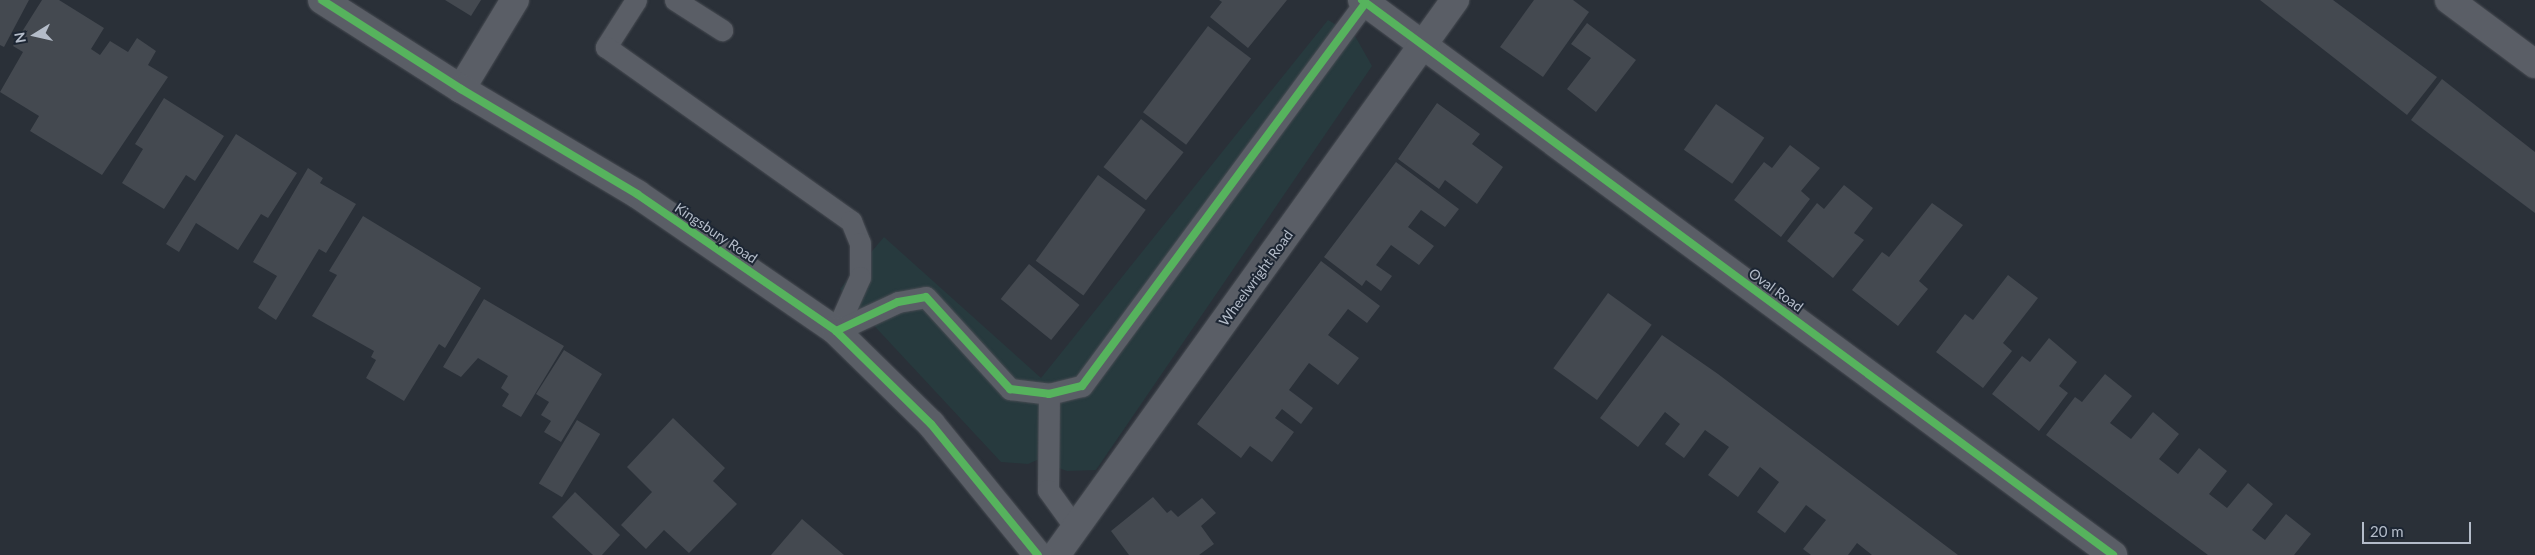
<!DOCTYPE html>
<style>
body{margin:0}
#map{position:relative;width:2535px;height:555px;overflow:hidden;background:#2a3038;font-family:Lato,sans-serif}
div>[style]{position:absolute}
.green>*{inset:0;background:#273a3e}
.building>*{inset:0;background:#444950;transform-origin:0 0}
.roads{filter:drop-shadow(0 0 1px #484c53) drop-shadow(0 0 1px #484c53)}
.service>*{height:21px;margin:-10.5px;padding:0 10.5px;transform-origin:10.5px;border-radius:10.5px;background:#5a5e66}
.minor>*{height:28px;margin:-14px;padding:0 14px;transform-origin:14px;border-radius:14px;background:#5a5e66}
.tertiary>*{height:28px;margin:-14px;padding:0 14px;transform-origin:14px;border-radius:14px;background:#5a5e66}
.cycleway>*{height:8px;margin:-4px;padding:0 4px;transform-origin:4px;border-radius:4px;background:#56b35d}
span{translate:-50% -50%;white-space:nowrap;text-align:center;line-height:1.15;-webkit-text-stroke:4px #1d2633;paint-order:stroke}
.street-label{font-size:14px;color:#b4bcc9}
.north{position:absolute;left:10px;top:10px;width:50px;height:50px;-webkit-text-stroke:4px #1d2633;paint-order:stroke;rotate:260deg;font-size:14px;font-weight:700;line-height:20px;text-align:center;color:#b4bcc9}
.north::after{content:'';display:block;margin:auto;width:18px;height:22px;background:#b4bcc9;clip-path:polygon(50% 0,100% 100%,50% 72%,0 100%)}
.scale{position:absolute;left:2362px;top:522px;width:109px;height:22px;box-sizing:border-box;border:2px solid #b4bcc9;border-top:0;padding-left:6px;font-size:15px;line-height:18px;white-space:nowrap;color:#b4bcc9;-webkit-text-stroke:4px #1d2633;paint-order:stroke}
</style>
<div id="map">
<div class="green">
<i style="clip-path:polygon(1328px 20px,1355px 36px,1372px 66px,1096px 470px,1067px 471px,1037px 460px,1028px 464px,1001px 462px,840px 289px,884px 237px,1041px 378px)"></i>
</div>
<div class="building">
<i style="clip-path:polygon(0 0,29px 0,4px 47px,0 45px)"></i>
<i style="clip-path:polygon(42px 0,59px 0,104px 28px,91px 49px,100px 55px,110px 41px,128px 52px,137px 38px,156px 51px,148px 65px,168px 77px,102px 175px,30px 131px,39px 116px,0 92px,23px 52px,13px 46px)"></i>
<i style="clip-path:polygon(445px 0,481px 0,471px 16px)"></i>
<i style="clip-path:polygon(1219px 0,1287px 0,1248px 48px,1210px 17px,1222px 2px)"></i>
<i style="clip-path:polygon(1534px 0,1573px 0,1589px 12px,1543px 77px,1500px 47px)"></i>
<i style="clip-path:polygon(2260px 0,2333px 0,2437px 77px,2407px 115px)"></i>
<i style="clip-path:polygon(1587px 23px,1636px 60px,1596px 112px,1567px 89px,1591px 58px,1571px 44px)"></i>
<i style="left:1208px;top:26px;width:54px;height:108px;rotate:37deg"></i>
<i style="clip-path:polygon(2442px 79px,2535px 152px,2535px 213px,2411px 120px)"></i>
<i style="clip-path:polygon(164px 98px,224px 136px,195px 181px,186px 175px,164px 209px,122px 183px,143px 149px,135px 144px)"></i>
<i style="clip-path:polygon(1437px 103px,1480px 134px,1472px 144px,1503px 167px,1477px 204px,1445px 180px,1439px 189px,1398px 159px)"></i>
<i style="left:1716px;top:104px;width:59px;height:56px;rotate:35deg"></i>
<i style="left:1141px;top:119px;width:54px;height:61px;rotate:38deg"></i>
<i style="clip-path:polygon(236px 134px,297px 173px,268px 218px,261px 214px,238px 250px,196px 223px,179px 252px,166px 244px)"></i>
<i style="clip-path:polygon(1790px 145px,1820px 168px,1801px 191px,1810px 199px,1781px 237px,1734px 200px,1764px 162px,1772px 168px)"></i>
<i style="clip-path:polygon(1396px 162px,1459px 209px,1445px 227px,1421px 210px,1408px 227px,1434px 246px,1419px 265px,1391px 245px,1376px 265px,1392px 276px,1381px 291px,1366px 280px,1362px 286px,1324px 257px)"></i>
<i style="clip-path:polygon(308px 168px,323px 178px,320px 183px,356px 204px,326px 253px,319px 249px,276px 320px,258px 308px,277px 276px,253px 262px)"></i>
<i style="left:1098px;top:175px;width:59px;height:106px;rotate:36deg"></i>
<i style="clip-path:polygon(1844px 185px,1873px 208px,1854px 233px,1864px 240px,1833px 278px,1787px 241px,1817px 203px,1824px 209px)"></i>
<i style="clip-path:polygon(1932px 203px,1963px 225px,1919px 281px,1928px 289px,1898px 326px,1852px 290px,1882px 252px,1889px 257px)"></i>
<i style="clip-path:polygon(363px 216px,481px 288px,445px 348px,439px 344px,404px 401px,366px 378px,376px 360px,371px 357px,374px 351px,312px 316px,337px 275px,329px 271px)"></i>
<i style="clip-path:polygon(1321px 261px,1380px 306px,1367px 323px,1348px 309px,1328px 335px,1359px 358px,1338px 385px,1309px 363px,1289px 390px,1313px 408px,1301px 424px,1282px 409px,1275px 418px,1294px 432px,1272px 462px,1250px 446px,1241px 458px,1197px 424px)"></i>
<i style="left:1029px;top:264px;width:65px;height:45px;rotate:39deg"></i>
<i style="clip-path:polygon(2008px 275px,2038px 298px,2003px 343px,2012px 351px,1983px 388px,1936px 352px,1965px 314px,1973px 320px)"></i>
<i style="left:1608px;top:293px;width:54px;height:93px;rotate:36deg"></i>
<i style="clip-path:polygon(484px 299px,564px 346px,521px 417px,502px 406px,509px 394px,501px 388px,508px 376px,478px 358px,461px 377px,443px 367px)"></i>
<i style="clip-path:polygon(1662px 335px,1718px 374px,1958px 555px,1872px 555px,1857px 543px,1848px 555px,1811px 555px,1803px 549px,1826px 520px,1806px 505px,1785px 533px,1757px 512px,1779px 482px,1760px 467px,1738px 497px,1708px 475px,1729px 447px,1705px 430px,1684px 458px,1665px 444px,1680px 424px,1665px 412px,1638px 447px,1600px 418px)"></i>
<i style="clip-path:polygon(2049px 338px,2077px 362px,2059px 386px,2068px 393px,2039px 431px,1992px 394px,2022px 356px,2030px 362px)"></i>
<i style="clip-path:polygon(564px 350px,602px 374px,561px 442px,544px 432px,551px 421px,541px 415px,549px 402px,536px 394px)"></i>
<i style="clip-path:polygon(2105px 374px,2132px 396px,2110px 423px,2131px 439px,2153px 412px,2179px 434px,2159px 459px,2178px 474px,2199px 448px,2227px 471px,2209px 494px,2227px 508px,2248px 483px,2273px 504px,2252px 530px,2265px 540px,2286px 514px,2311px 534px,2294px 555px,2208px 555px,2046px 435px,2075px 397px,2082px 402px)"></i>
<i style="clip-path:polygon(673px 418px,725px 468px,713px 481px,737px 504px,689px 553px,664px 530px,646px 549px,621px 525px,652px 492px,627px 467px)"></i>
<i style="left:577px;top:420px;width:27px;height:74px;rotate:31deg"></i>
<i style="clip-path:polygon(575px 492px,620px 535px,602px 555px,593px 555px,552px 517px)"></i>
<i style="clip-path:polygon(1153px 497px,1167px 513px,1171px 510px,1178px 517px,1202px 498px,1216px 513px,1201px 526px,1214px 544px,1199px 555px,1129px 555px,1111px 531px)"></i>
<i style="clip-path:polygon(802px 519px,844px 555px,771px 555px)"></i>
</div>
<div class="roads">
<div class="service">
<i style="left:636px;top:0;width:56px;rotate:122.6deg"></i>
<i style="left:606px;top:47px;width:301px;rotate:35.4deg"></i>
<i style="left:851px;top:221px;width:24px;rotate:68deg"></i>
<i style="left:860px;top:243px;width:34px;rotate:90deg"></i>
<i style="left:860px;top:277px;width:59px;rotate:114deg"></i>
<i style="left:675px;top:0;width:56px;rotate:32.6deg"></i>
<i style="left:836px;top:331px;width:68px;rotate:-25.1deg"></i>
<i style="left:898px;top:302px;width:28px;rotate:-10deg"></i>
<i style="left:926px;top:297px;width:125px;rotate:47.6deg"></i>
<i style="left:1010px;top:389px;width:39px;rotate:7deg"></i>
<i style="left:1049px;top:394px;width:34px;rotate:-14deg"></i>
<i style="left:1082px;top:386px;width:480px;rotate:-53.6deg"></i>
<i style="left:1049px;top:394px;width:96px;rotate:90.6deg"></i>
<i style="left:1048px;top:490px;width:48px;rotate:54.3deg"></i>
</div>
<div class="minor">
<i style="left:1362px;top:0;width:934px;rotate:36.46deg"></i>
<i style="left:2449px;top:0;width:107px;rotate:36.7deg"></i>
<i style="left:461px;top:89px;width:104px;rotate:-58.8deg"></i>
<i style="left:1056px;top:555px;width:684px;rotate:-54.29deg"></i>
</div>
<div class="tertiary">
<i style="left:322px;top:0;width:165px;rotate:32.6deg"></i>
<i style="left:461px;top:89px;width:205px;rotate:30.8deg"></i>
<i style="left:637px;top:194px;width:242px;rotate:34.5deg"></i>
<i style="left:836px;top:331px;width:133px;rotate:44.4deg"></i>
<i style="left:931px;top:424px;width:169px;rotate:50.8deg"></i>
</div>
</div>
<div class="cycleway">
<i style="left:322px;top:0;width:165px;rotate:32.6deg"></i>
<i style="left:461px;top:89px;width:205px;rotate:30.8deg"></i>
<i style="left:637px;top:194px;width:242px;rotate:34.5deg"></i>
<i style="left:836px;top:331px;width:133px;rotate:44.4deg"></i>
<i style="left:931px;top:424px;width:169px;rotate:50.8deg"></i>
<i style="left:1362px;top:0;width:934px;rotate:36.46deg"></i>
<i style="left:836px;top:331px;width:68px;rotate:-25.1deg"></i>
<i style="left:898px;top:302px;width:28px;rotate:-10deg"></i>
<i style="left:926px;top:297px;width:125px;rotate:47.6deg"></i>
<i style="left:1010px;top:389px;width:39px;rotate:7deg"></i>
<i style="left:1049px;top:394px;width:34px;rotate:-14deg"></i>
<i style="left:1082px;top:386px;width:476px;rotate:-53.5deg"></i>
</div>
<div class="street-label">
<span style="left:716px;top:233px;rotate:34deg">Kingsbury Road</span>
<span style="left:1256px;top:278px;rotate:-54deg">Wheelwright Road</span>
<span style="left:1776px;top:290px;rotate:36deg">Oval Road</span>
</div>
<div class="north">N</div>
<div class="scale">20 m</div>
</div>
